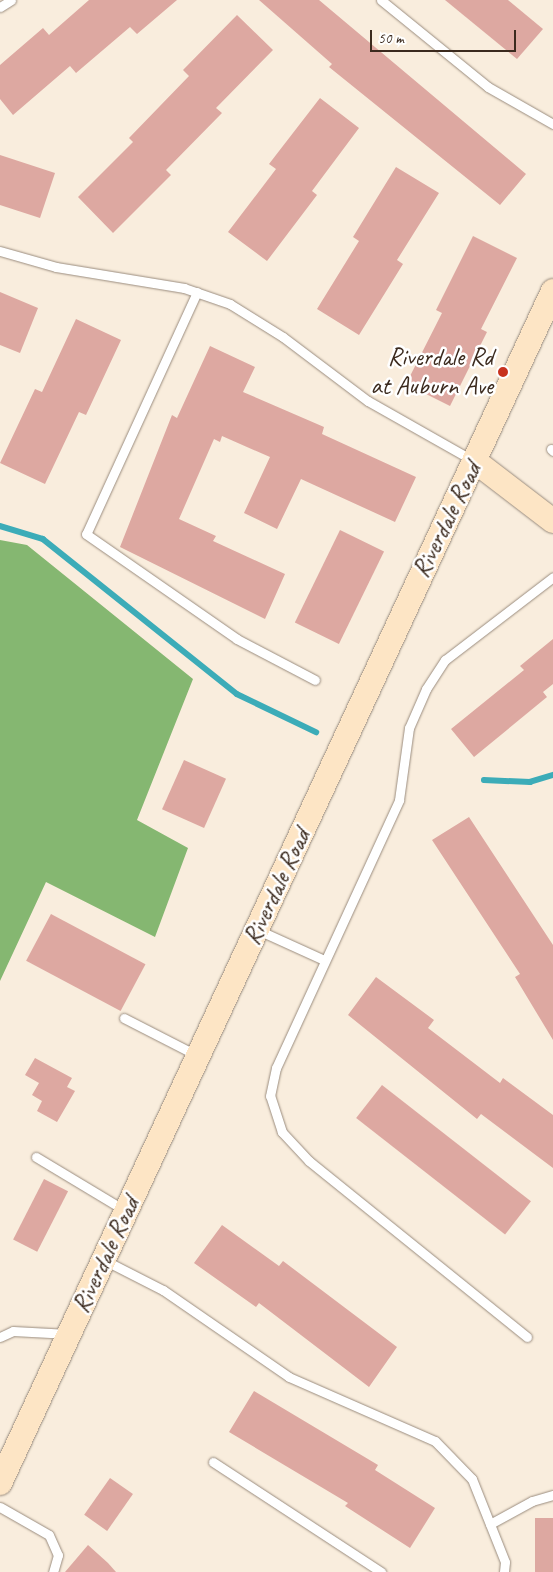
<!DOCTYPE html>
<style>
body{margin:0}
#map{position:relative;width:553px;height:1572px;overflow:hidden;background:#f9eddd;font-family:Caveat,sans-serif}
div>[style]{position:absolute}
.forest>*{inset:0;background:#85b771}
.stream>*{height:5.5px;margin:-2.75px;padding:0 2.75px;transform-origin:2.75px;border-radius:2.75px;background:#3cacb8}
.building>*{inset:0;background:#dda8a1;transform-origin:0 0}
.roads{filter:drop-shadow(0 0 1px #9a8c7e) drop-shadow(0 0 1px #9a8c7e)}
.lane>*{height:9px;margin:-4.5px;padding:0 4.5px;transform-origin:4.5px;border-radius:4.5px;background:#fff}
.secondary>*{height:24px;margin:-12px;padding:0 12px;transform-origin:12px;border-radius:12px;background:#fde5c5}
.dots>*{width:14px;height:14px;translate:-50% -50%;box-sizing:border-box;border:2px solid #fff;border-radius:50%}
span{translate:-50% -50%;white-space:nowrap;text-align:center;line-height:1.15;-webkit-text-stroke:5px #fff;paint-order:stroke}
.poi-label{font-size:25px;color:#3b2a1e}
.right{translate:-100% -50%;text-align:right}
.street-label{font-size:25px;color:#3b2a1e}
.scale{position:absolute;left:370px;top:30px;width:146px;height:22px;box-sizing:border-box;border:2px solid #3b2a1e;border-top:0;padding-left:6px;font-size:15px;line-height:18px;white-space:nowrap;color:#3b2a1e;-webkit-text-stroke:4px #fff;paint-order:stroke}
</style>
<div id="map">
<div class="forest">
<i style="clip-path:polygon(0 540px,27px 545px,193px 679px,137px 820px,188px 848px,155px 937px,46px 882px,0 981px)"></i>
</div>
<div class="stream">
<i style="left:0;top:526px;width:45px;rotate:16.8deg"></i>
<i style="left:43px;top:539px;width:248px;rotate:38.6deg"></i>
<i style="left:237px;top:694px;width:88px;rotate:25.7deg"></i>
<i style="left:484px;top:780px;width:46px;rotate:2.5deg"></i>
<i style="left:530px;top:782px;width:24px;rotate:-17deg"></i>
</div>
<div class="building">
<i style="clip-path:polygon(89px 0,177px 0,137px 34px,130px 27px,76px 73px,70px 66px,13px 115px,0 99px,0 65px,43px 28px,49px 35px)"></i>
<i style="clip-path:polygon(259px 0,319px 0,526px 174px,500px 205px,329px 67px,332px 64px)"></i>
<i style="clip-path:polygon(445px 0,508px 0,543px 29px,517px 59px)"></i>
<i style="clip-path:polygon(237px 15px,273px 50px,216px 108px,222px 113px,166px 170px,171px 175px,113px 233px,78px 197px,133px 142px,129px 138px,189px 76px,183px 70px)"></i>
<i style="clip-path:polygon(320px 98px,359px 128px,312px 191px,317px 195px,267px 261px,228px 232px,276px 169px,269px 164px)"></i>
<i style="clip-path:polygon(0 155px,55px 173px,40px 218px,0 205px)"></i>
<i style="clip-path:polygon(396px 167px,439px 193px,397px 260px,403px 264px,359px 335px,317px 309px,359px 241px,353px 237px)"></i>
<i style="clip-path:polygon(473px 236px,517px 258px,481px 329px,487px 332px,450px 406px,406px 384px,442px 313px,436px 310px)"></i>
<i style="clip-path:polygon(0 292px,38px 308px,20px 353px,0 345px)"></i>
<i style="clip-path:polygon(76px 319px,121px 340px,86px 415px,79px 412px,45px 484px,0 463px,35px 389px,42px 392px)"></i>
<i style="clip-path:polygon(210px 346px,255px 367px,243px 392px,324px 427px,322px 434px,416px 477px,395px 522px,301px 479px,277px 529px,244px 513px,270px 457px,222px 436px,220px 442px,214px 439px,179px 519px,216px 536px,213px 541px,285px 574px,265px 619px,120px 547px,172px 415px,177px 418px)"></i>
<i style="left:340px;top:530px;width:49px;height:103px;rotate:26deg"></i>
<i style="clip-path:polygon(553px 639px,553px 684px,543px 692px,547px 697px,474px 757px,451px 729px,524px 670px,520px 666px)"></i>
<i style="left:184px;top:760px;width:46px;height:54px;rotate:24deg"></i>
<i style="clip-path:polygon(469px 817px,553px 945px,553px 1040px,515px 977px,520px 974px,432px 840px)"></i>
<i style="left:51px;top:914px;width:107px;height:53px;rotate:28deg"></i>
<i style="clip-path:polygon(376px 977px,434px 1020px,428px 1028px,500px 1083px,503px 1078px,553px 1115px,553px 1168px,481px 1114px,477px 1119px,348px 1015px)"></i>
<i style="clip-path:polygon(35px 1058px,72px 1078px,67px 1087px,75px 1091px,57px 1122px,37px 1111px,42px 1101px,32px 1095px,39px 1083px,25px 1075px)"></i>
<i style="left:382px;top:1085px;width:189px;height:42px;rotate:38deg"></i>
<i style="left:44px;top:1179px;width:27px;height:68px;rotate:27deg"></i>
<i style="clip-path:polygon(222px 1225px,279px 1266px,283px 1261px,397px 1347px,369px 1387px,259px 1303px,256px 1307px,194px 1263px)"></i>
<i style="clip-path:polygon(254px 1391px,378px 1465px,375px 1470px,435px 1508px,410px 1548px,345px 1506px,348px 1503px,229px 1432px)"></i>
<i style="left:110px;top:1478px;width:28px;height:45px;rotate:35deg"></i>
<i style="left:535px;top:1518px;width:18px;height:54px"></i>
<i style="clip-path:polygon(88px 1545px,108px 1563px,116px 1572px,65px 1572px)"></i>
</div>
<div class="roads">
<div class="lane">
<i style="left:381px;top:0;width:138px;rotate:39.1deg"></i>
<i style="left:488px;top:87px;width:75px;rotate:29.6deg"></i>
<i style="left:0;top:7px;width:13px;rotate:-32deg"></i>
<i style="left:0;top:251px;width:58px;rotate:15.9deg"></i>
<i style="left:56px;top:267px;width:130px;rotate:9.3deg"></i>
<i style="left:184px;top:288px;width:49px;rotate:19.2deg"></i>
<i style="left:230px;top:304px;width:62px;rotate:31.9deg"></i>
<i style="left:283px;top:337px;width:106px;rotate:37deg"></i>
<i style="left:368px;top:401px;width:122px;rotate:29.5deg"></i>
<i style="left:197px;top:292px;width:266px;rotate:114.6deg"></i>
<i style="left:86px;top:534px;width:184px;rotate:34.8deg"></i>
<i style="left:237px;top:639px;width:88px;rotate:27.7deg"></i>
<i style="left:551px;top:449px;width:3px;rotate:45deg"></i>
<i style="left:258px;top:930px;width:72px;rotate:24.4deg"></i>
<i style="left:124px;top:1018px;width:81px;rotate:27.2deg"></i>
<i style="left:36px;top:1157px;width:105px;rotate:31deg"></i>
<i style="left:104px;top:1260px;width:66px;rotate:27deg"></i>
<i style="left:163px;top:1290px;width:153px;rotate:34.6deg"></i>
<i style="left:289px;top:1377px;width:159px;rotate:23.7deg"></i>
<i style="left:435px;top:1441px;width:53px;rotate:45.8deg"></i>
<i style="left:472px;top:1479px;width:89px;rotate:68.3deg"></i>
<i style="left:505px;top:1562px;width:10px;rotate:96deg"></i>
<i style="left:0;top:1337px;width:14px;rotate:-25deg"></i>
<i style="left:13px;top:1331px;width:56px;rotate:3.1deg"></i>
<i style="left:527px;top:1337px;width:280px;rotate:-141.1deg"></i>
<i style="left:309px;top:1161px;width:40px;rotate:-133deg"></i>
<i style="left:282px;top:1132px;width:38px;rotate:-108deg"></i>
<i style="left:270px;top:1096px;width:29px;rotate:-78deg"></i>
<i style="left:276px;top:1068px;width:295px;rotate:-65.3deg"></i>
<i style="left:399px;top:800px;width:73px;rotate:-82.1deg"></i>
<i style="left:409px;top:728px;width:43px;rotate:-66.4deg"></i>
<i style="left:426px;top:689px;width:35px;rotate:-57deg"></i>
<i style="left:445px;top:660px;width:136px;rotate:-37.5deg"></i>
<i style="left:213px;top:1462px;width:201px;rotate:33.2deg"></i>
<i style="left:0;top:1507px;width:56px;rotate:29.7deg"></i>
<i style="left:49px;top:1535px;width:22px;rotate:66deg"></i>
<i style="left:58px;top:1555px;width:18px;rotate:106deg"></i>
<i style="left:490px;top:1524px;width:48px;rotate:-28.7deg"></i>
<i style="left:532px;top:1501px;width:22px;rotate:-16deg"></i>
</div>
<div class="secondary">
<i style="left:476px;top:462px;width:97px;rotate:37.5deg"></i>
<i style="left:0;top:1483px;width:1314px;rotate:-65.11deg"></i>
</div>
</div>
<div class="dots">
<i style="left:503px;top:372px;background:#c8321e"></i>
</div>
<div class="poi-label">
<span class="right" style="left:493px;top:372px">Riverdale Rd<br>at Auburn Ave</span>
</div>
<div class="street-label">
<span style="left:447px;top:520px;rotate:-64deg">Riverdale Road</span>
<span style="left:277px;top:887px;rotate:-65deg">Riverdale Road</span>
<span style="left:106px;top:1255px;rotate:-65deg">Riverdale Road</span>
</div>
<div class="scale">50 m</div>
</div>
